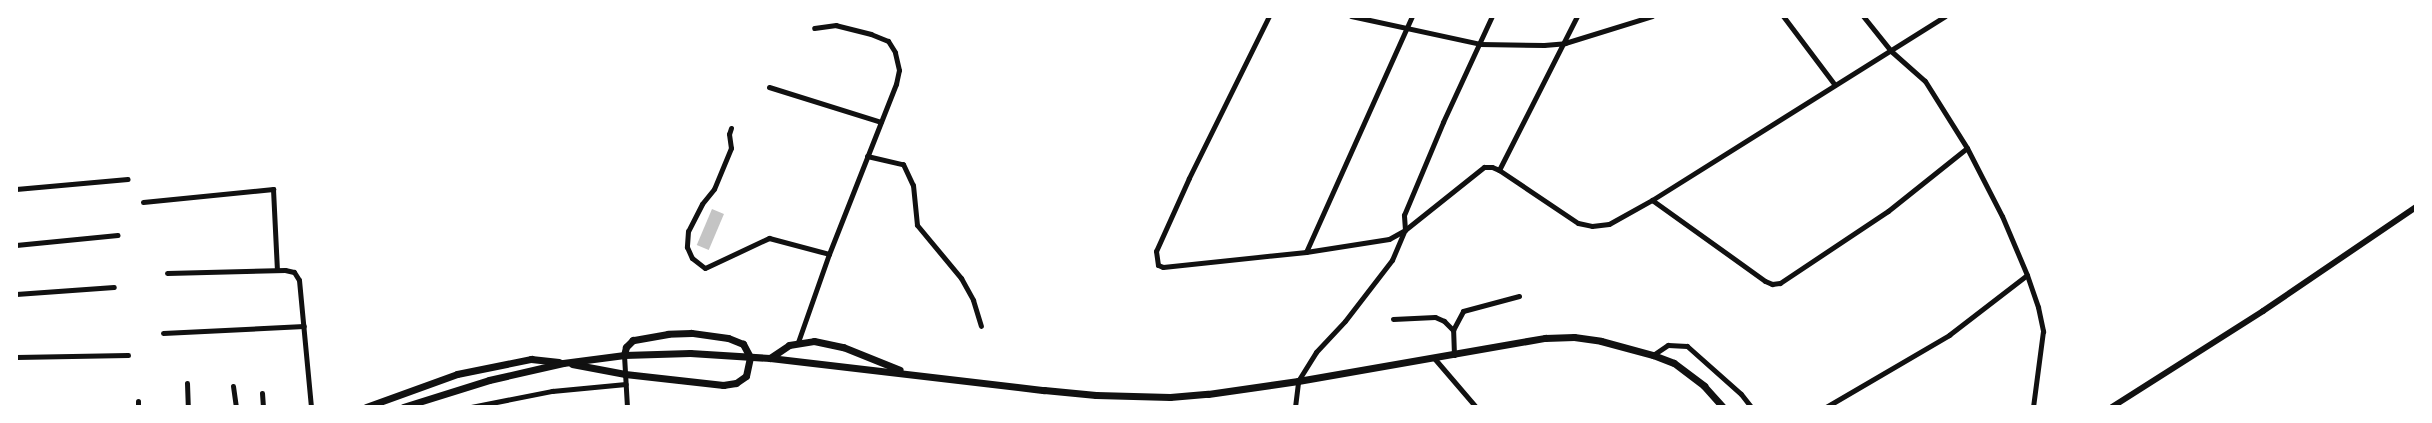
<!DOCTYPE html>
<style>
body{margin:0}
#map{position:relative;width:2432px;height:423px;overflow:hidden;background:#fff;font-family:"Public Sans",sans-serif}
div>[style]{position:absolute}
.building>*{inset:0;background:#c4c4c4;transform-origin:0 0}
.minor>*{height:5px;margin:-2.5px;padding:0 2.5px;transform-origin:2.5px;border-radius:2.5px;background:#111}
.tertiary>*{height:6px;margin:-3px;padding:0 3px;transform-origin:3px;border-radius:3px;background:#111}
.secondary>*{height:7px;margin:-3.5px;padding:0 3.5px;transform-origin:3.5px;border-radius:3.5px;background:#111}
span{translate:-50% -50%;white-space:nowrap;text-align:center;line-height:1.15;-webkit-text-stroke:4px #fff;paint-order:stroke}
.frame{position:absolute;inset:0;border:18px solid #fff;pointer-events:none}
</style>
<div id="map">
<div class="building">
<i style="left:712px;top:209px;width:13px;height:39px;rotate:23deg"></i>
</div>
<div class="minor">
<i style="left:1269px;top:16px;width:181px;rotate:116.3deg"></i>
<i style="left:1189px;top:178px;width:80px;rotate:114.3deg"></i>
<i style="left:1156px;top:251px;width:14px;rotate:82deg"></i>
<i style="left:1158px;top:265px;width:5px;rotate:22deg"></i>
<i style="left:1163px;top:267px;width:144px;rotate:-6deg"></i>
<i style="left:1306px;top:252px;width:84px;rotate:-8.9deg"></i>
<i style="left:1389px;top:239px;width:18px;rotate:-29deg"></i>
<i style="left:1405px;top:230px;width:15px;rotate:-94deg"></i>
<i style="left:1404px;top:215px;width:101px;rotate:-67.2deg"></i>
<i style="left:1443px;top:122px;width:117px;rotate:-65.2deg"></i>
<i style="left:1351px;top:16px;width:132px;rotate:12.2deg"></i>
<i style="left:1480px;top:44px;width:64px;rotate:0.9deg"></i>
<i style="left:1544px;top:45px;width:21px;rotate:-5deg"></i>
<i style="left:1565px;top:43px;width:91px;rotate:-17.2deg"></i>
<i style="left:1783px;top:16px;width:86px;rotate:53deg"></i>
<i style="left:1863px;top:16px;width:45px;rotate:51.3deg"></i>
<i style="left:1891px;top:51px;width:45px;rotate:41.4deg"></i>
<i style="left:1925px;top:81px;width:79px;rotate:57.9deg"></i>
<i style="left:1967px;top:148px;width:76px;rotate:62.8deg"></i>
<i style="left:2002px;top:216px;width:64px;rotate:67deg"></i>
<i style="left:2027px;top:275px;width:34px;rotate:71deg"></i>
<i style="left:2038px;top:307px;width:25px;rotate:78deg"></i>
<i style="left:2043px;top:331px;width:77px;rotate:97.5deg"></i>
<i style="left:769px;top:87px;width:117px;rotate:17.4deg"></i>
<i style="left:731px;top:128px;width:6px;rotate:108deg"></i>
<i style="left:729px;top:134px;width:14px;rotate:82deg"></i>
<i style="left:731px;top:148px;width:44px;rotate:112.5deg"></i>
<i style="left:714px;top:189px;width:19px;rotate:129deg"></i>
<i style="left:702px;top:204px;width:30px;rotate:117deg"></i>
<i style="left:688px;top:231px;width:16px;rotate:94deg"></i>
<i style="left:687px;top:247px;width:12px;rotate:66deg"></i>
<i style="left:692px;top:258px;width:16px;rotate:38deg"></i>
<i style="left:705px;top:268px;width:71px;rotate:-25.1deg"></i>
<i style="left:769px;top:238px;width:62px;rotate:14.9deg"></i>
<i style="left:867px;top:156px;width:37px;rotate:13deg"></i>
<i style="left:903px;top:164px;width:23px;rotate:65deg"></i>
<i style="left:913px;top:185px;width:40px;rotate:84.3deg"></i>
<i style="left:917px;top:225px;width:69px;rotate:50.3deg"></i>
<i style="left:961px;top:278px;width:25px;rotate:61deg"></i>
<i style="left:973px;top:300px;width:27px;rotate:73deg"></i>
<i style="left:1499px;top:170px;width:173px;rotate:-63.1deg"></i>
<i style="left:16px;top:189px;width:112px;rotate:-5.1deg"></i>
<i style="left:1652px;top:200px;width:139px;rotate:35.6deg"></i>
<i style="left:1765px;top:281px;width:8px;rotate:23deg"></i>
<i style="left:1772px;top:284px;width:8px;rotate:-7deg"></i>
<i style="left:1780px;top:283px;width:130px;rotate:-33.7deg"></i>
<i style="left:1888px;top:211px;width:101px;rotate:-38.6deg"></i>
<i style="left:143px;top:202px;width:131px;rotate:-5.7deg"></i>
<i style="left:273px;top:189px;width:81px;rotate:87.2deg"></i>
<i style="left:16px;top:245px;width:102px;rotate:-5.6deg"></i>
<i style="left:1306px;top:252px;width:259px;rotate:-65.8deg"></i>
<i style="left:167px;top:273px;width:118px;rotate:-1.5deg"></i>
<i style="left:285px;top:270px;width:9px;rotate:13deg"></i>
<i style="left:294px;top:272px;width:9px;rotate:58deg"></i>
<i style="left:299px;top:280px;width:128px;rotate:84.6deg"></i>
<i style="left:16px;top:294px;width:98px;rotate:-4.1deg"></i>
<i style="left:1393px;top:319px;width:42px;rotate:-2.7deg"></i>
<i style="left:1435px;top:317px;width:10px;rotate:24deg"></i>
<i style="left:1444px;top:321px;width:13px;rotate:45deg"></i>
<i style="left:163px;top:333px;width:141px;rotate:-2.8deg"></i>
<i style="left:798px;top:342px;width:93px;rotate:-70.6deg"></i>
<i style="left:829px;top:254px;width:183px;rotate:-68.5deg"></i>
<i style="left:896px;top:84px;width:14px;rotate:-78deg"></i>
<i style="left:899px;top:70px;width:18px;rotate:-103deg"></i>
<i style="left:895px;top:52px;width:13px;rotate:-122deg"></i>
<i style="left:888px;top:41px;width:18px;rotate:-158deg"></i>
<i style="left:871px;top:34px;width:36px;rotate:-166deg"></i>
<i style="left:836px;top:25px;width:22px;rotate:172deg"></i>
<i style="left:624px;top:355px;width:52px;rotate:86.7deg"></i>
<i style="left:1454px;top:355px;width:25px;rotate:-92deg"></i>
<i style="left:1453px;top:330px;width:21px;rotate:-62deg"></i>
<i style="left:1463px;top:311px;width:58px;rotate:-15deg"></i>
<i style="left:1653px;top:355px;width:18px;rotate:-34deg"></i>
<i style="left:1668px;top:345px;width:19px;rotate:3deg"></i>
<i style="left:1687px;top:346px;width:72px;rotate:41.6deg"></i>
<i style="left:1741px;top:394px;width:16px;rotate:52deg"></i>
<i style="left:16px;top:357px;width:112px;rotate:-1deg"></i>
<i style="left:1434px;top:358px;width:65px;rotate:49.4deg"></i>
<i style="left:187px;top:383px;width:24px;rotate:88deg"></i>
<i style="left:233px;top:386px;width:21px;rotate:82deg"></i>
<i style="left:262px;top:393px;width:14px;rotate:86deg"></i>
<i style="left:138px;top:401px;width:6px;rotate:90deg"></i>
<i style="left:471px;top:407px;width:83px;rotate:-11.2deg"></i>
<i style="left:552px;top:391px;width:74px;rotate:-5.4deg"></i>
<i style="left:1295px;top:407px;width:26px;rotate:-83deg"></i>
<i style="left:1298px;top:381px;width:34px;rotate:-58deg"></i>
<i style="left:1316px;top:352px;width:42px;rotate:-46.9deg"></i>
<i style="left:1345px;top:321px;width:77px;rotate:-52.4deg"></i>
<i style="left:1392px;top:260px;width:33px;rotate:-67deg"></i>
<i style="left:1405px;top:230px;width:101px;rotate:-38.6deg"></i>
<i style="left:1484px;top:167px;width:8px"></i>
<i style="left:1492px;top:167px;width:8px;rotate:23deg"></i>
<i style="left:1499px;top:170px;width:95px;rotate:33.9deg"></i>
<i style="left:1578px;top:223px;width:14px;rotate:12deg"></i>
<i style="left:1592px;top:226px;width:17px;rotate:-7deg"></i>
<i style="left:1609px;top:224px;width:49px;rotate:-29.2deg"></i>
<i style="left:1652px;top:200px;width:346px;rotate:-32.1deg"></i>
<i style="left:1826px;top:407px;width:143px;rotate:-30.3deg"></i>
<i style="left:1949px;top:335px;width:98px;rotate:-37.6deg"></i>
</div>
<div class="tertiary">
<i style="left:2112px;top:407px;width:179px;rotate:-32.4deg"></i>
<i style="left:2263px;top:311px;width:185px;rotate:-34.2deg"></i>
</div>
<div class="secondary">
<i style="left:770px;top:358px;width:23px;rotate:-34deg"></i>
<i style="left:789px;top:345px;width:25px;rotate:-9deg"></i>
<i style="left:814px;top:341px;width:30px;rotate:12deg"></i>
<i style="left:843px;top:347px;width:61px;rotate:22deg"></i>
<i style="left:572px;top:364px;width:54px;rotate:10.7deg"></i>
<i style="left:625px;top:374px;width:99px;rotate:6.4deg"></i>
<i style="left:723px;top:385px;width:13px;rotate:-9deg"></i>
<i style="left:736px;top:383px;width:12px;rotate:-35deg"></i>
<i style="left:746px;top:376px;width:19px;rotate:-78deg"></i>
<i style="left:750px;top:357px;width:15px;rotate:-118deg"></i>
<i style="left:743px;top:344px;width:16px;rotate:-158deg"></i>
<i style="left:728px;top:338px;width:37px;rotate:-172deg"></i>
<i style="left:691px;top:333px;width:23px;rotate:178deg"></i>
<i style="left:668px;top:334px;width:36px;rotate:170deg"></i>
<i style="left:633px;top:340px;width:10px;rotate:135deg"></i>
<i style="left:626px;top:347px;width:8px;rotate:104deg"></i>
<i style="left:366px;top:407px;width:97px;rotate:-19.9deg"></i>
<i style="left:457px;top:374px;width:76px;rotate:-11.5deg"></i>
<i style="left:531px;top:359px;width:28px;rotate:6deg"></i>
<i style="left:403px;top:407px;width:90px;rotate:-17.4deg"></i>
<i style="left:489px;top:380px;width:76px;rotate:-12.9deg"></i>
<i style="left:563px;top:363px;width:62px;rotate:-7.5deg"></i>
<i style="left:624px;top:355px;width:66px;rotate:-1.7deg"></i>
<i style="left:690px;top:353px;width:80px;rotate:3.6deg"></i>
<i style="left:770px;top:358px;width:276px;rotate:6.7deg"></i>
<i style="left:1044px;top:390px;width:52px;rotate:5.5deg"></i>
<i style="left:1096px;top:395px;width:74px;rotate:1.5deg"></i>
<i style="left:1170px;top:397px;width:38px;rotate:-5deg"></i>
<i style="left:1208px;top:394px;width:91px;rotate:-8.2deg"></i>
<i style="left:1298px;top:381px;width:251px;rotate:-9.9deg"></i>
<i style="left:1545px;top:338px;width:29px;rotate:-2deg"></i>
<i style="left:1574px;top:337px;width:27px;rotate:8deg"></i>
<i style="left:1601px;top:341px;width:54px;rotate:15.1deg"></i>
<i style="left:1653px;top:355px;width:22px;rotate:21deg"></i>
<i style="left:1674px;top:363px;width:38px;rotate:37deg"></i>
<i style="left:1704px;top:386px;width:28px;rotate:48deg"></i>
</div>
<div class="frame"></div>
</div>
